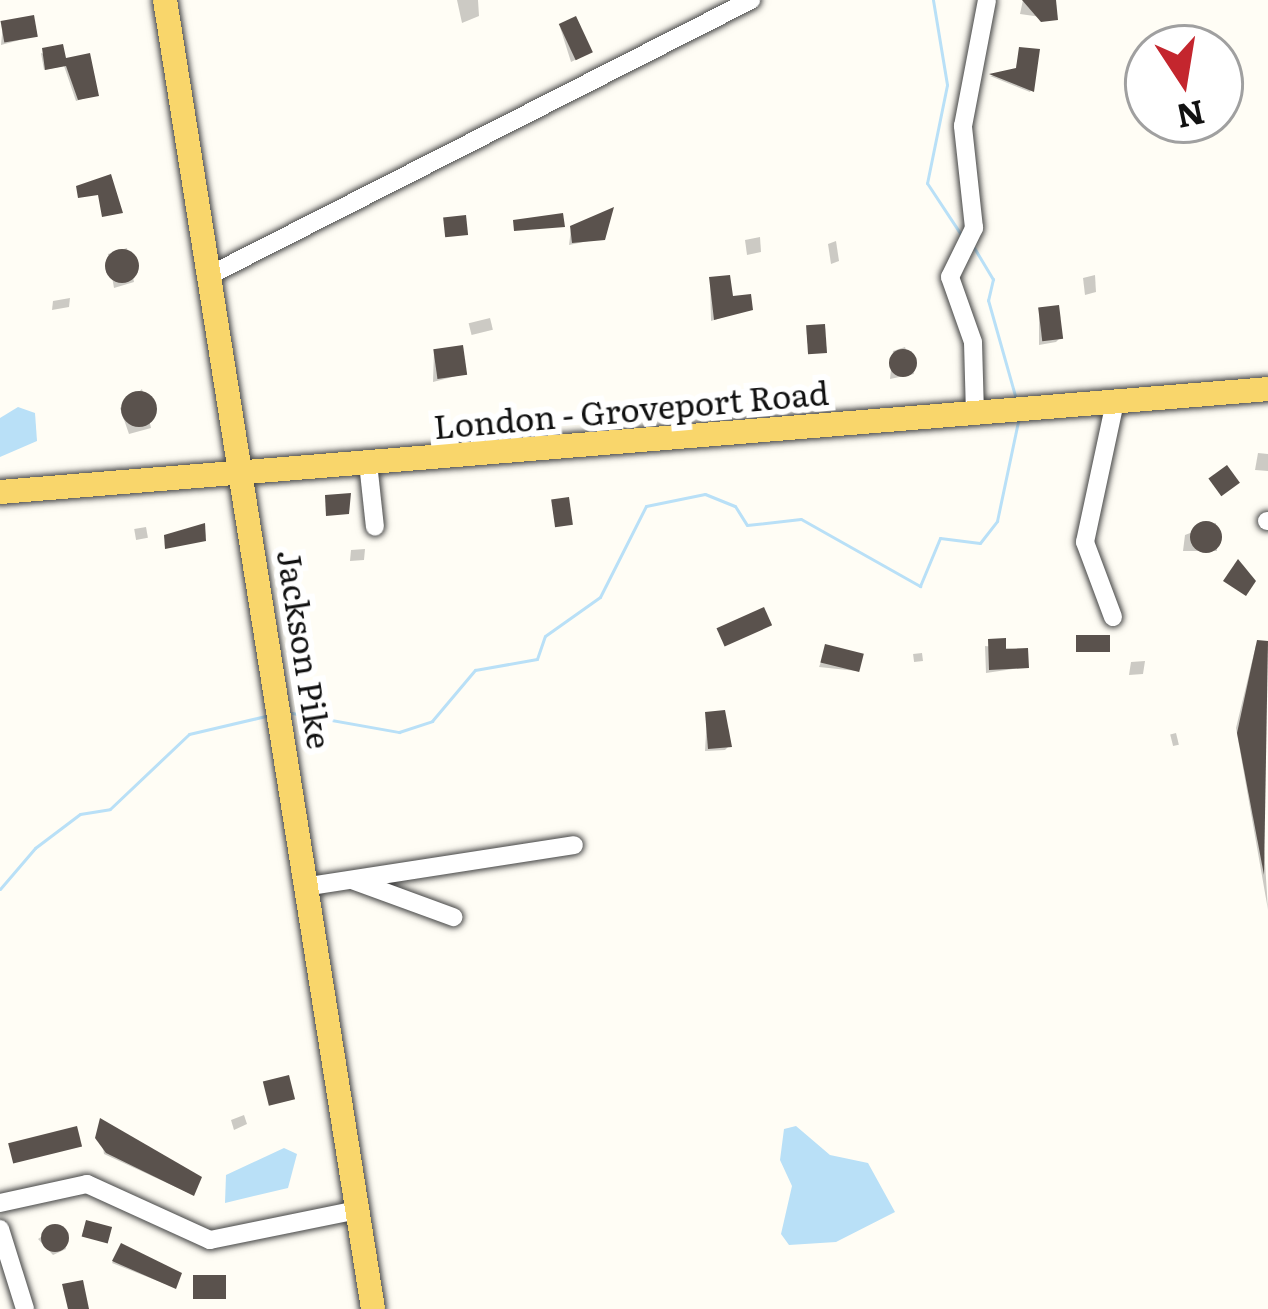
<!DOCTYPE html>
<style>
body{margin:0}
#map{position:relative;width:1268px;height:1309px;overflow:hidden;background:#fffdf5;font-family:Literata,serif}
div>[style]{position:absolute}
.water>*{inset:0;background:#b9e0f7}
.shadow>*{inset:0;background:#0003;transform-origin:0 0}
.stream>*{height:3px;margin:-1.5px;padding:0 1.5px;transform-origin:1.5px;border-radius:1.5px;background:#b9e0f7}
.building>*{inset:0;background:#5a524d;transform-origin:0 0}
.round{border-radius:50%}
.roads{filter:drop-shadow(0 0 3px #444) drop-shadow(0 0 3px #444)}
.minor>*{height:18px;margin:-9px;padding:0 9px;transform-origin:9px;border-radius:9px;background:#fff}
.major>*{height:24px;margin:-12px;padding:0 12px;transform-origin:12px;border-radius:12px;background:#f9d66b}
span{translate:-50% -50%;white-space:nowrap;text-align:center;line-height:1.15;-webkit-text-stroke:12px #fff;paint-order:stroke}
.street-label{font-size:33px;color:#111}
.north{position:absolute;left:1124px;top:24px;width:120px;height:120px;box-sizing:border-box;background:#fff;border:3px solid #a0a0a0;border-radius:50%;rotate:168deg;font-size:33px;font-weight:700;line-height:48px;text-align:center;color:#111}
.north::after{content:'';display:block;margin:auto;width:42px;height:54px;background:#c4262e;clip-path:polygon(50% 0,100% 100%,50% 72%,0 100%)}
</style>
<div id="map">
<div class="water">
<i style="clip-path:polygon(18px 407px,35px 413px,37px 441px,0 457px,0 418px)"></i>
<i style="clip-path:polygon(796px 1126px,830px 1155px,868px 1163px,895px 1212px,836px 1242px,789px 1245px,781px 1234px,792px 1186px,780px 1160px,784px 1129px)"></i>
<i style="clip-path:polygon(284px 1148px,297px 1154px,288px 1188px,225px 1203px,226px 1175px)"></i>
</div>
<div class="shadow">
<i style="clip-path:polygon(457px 0,478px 0,479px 16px,462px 23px)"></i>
<i style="clip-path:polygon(1023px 0,1053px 0,1055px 19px,1020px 14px)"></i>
<i style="clip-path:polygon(3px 23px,35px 36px,1px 45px)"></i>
<i style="clip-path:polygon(560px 27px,585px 55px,571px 62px)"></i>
<i style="clip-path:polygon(1020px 50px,1031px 90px,1030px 92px,990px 76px,1015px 72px)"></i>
<i style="clip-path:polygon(41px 53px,63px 61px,95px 95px,76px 101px,64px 66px,44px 70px)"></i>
<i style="clip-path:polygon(571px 229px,603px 238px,569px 245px)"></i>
<i style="clip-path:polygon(760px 237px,761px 252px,747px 255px,745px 240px)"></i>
<i style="clip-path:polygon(836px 241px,839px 261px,831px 264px,828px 244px)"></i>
<i style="clip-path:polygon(127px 248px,134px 282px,114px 288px,108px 254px)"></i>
<i style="clip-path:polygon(1095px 275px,1096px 292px,1085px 295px,1083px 278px)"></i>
<i style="clip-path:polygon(710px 280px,730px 300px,750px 309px,711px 321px)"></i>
<i style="clip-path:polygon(70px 298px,69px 307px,52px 310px,53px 301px)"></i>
<i style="clip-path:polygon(1039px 310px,1060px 338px,1056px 342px,1039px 345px)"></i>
<i style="left:490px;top:318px;width:12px;height:22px;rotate:76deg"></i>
<i style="clip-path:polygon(905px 347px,914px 374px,890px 379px,893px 351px)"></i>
<i style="clip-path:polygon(434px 351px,464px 374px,433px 382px)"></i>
<i style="clip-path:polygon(142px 389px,151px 428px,129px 434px,120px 408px)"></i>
<i style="clip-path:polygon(1258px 453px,1268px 454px,1268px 471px,1255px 470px)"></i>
<i style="clip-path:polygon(1216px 523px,1217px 551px,1183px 551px,1185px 535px)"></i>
<i style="left:146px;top:527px;width:11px;height:12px;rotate:80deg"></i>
<i style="clip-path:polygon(365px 549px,364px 560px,350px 561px,351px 550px)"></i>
<i style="clip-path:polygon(1268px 644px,1258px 750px,1268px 910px,1236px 728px,1256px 645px)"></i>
<i style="clip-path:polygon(985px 646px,1025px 650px,1026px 667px,986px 673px)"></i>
<i style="clip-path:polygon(826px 648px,857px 671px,819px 667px)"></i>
<i style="left:922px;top:653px;width:8px;height:9px;rotate:83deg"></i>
<i style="clip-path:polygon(1145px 661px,1143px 674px,1129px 675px,1131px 662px)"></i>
<i style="clip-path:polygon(707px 715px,729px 746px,725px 750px,705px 751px)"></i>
<i style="left:1176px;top:733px;width:12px;height:6px;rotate:76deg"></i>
<i style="clip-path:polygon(244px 1115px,247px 1124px,234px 1130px,231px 1120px)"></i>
<i style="clip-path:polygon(99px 1123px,191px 1194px,104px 1154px)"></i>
<i style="clip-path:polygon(59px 1225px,66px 1249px,53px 1255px,38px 1239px)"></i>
<i style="clip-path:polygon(120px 1249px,173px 1287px,112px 1263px)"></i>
</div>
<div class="stream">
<i style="left:933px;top:0;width:86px;rotate:80.6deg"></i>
<i style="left:947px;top:85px;width:100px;rotate:101.5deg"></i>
<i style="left:927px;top:183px;width:64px;rotate:56.6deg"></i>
<i style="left:973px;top:246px;width:39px;rotate:59deg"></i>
<i style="left:993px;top:279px;width:22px;rotate:103deg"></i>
<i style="left:988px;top:300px;width:103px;rotate:74.2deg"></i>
<i style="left:292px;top:713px;width:109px;rotate:10.1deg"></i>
<i style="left:399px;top:732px;width:35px;rotate:-18deg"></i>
<i style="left:432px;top:721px;width:67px;rotate:-49.9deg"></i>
<i style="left:475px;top:670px;width:63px;rotate:-10.1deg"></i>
<i style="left:537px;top:659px;width:24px;rotate:-71deg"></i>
<i style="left:545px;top:636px;width:67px;rotate:-35.3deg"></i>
<i style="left:600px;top:597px;width:102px;rotate:-63.2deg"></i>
<i style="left:646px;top:506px;width:60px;rotate:-11.5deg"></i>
<i style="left:705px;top:494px;width:32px;rotate:22deg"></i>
<i style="left:735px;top:506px;width:22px;rotate:58deg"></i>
<i style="left:747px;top:525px;width:54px;rotate:-6.3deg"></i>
<i style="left:801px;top:519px;width:137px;rotate:29.4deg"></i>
<i style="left:920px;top:586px;width:52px;rotate:-67.4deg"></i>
<i style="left:940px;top:538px;width:40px;rotate:7.1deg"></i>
<i style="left:980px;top:543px;width:28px;rotate:-52deg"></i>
<i style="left:997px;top:521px;width:102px;rotate:-78.1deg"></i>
<i style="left:0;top:889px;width:54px;rotate:-49.5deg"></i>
<i style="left:35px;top:848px;width:56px;rotate:-37.1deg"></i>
<i style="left:80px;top:814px;width:30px;rotate:-9deg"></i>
<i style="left:110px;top:809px;width:109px;rotate:-43.5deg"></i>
<i style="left:189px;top:734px;width:83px;rotate:-13.2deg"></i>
</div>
<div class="building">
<i style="clip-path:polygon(1022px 0,1056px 0,1058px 20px,1041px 22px)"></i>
<i style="left:34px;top:15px;width:22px;height:34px;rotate:80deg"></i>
<i style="left:576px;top:16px;width:40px;height:19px;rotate:65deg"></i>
<i style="clip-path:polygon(63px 44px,66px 58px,90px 53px,99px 96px,78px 100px,66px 66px,45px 70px,42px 48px)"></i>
<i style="clip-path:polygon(1019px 47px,1040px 49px,1034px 92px,989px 74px,1016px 68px)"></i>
<i style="clip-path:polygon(111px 174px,123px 213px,102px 217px,98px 195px,78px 198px,76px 186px)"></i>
<i style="clip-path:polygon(614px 207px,605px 240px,572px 243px,570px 226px)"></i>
<i style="clip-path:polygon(563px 213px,565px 227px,514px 231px,513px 220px)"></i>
<i style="left:466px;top:215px;width:20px;height:23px;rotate:84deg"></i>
<i class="round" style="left:105px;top:249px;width:34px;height:34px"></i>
<i style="clip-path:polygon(730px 275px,733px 296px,751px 294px,753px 310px,714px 320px,709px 277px)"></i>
<i style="left:1059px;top:305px;width:34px;height:21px;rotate:83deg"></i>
<i style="left:825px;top:324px;width:29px;height:19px;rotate:86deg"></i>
<i style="left:463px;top:345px;width:30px;height:30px;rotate:82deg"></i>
<i class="round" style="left:889px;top:349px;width:28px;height:28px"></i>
<i class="round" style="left:121px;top:391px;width:36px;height:36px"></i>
<i style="left:1227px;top:465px;width:22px;height:23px;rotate:54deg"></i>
<i style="clip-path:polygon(351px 493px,349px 514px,326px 516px,325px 495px)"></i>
<i style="left:569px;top:497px;width:28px;height:18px;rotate:82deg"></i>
<i class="round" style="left:1190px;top:521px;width:32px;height:32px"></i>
<i style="clip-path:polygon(205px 523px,206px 541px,165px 549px,164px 535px)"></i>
<i style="clip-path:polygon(1238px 559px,1256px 581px,1246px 596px,1223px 581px)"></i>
<i style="left:764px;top:607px;width:20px;height:52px;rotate:66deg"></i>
<i style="left:1076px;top:635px;width:34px;height:17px"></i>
<i style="clip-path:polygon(1006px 638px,1006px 649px,1028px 648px,1029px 668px,989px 670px,988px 639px)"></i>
<i style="clip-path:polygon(1257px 640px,1268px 641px,1264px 875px,1237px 733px)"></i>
<i style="left:825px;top:644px;width:40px;height:19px;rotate:14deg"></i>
<i style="clip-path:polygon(725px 710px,732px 747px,708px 749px,705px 712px)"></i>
<i style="left:289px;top:1075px;width:25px;height:27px;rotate:76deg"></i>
<i style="clip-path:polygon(100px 1118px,202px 1177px,194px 1196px,106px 1153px,95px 1138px)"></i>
<i style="left:77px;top:1126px;width:21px;height:71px;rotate:76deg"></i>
<i style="left:86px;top:1220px;width:27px;height:17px;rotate:15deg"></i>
<i class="round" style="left:41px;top:1224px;width:28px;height:28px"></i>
<i style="clip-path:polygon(121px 1243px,182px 1273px,176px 1289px,112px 1261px)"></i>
<i style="left:226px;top:1275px;width:24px;height:33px;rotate:90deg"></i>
<i style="clip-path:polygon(83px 1280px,89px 1309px,68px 1309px,62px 1284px)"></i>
</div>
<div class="roads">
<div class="minor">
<i style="left:212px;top:274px;width:605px;rotate:-26.95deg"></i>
<i style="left:975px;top:414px;width:72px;rotate:-91.6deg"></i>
<i style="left:973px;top:342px;width:69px;rotate:-109.5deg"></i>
<i style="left:950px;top:277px;width:55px;rotate:-63.9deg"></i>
<i style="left:974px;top:228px;width:103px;rotate:-96.2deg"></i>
<i style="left:963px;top:126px;width:128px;rotate:-79.2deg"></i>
<i style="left:368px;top:463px;width:64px;rotate:83.8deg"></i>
<i style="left:1267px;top:521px;width:1px"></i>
<i style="left:1113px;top:617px;width:80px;rotate:-110.5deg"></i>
<i style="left:1085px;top:542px;width:143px;rotate:-77.9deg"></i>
<i style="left:352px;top:880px;width:108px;rotate:20.1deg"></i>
<i style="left:310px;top:886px;width:267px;rotate:-8.8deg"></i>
<i style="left:0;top:1203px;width:89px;rotate:-12.3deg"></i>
<i style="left:87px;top:1184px;width:135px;rotate:24.5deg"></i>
<i style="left:210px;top:1240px;width:151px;rotate:-11.5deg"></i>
<i style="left:0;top:1229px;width:84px;rotate:72.6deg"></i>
</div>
<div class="major">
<i style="left:165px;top:0;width:1325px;rotate:80.97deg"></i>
<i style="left:0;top:492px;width:1272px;rotate:-4.64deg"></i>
</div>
</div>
<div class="street-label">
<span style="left:631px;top:408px;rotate:-5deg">London - Groveport Road</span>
<span style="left:306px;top:649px;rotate:81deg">Jackson Pike</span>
</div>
<div class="north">N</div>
</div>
